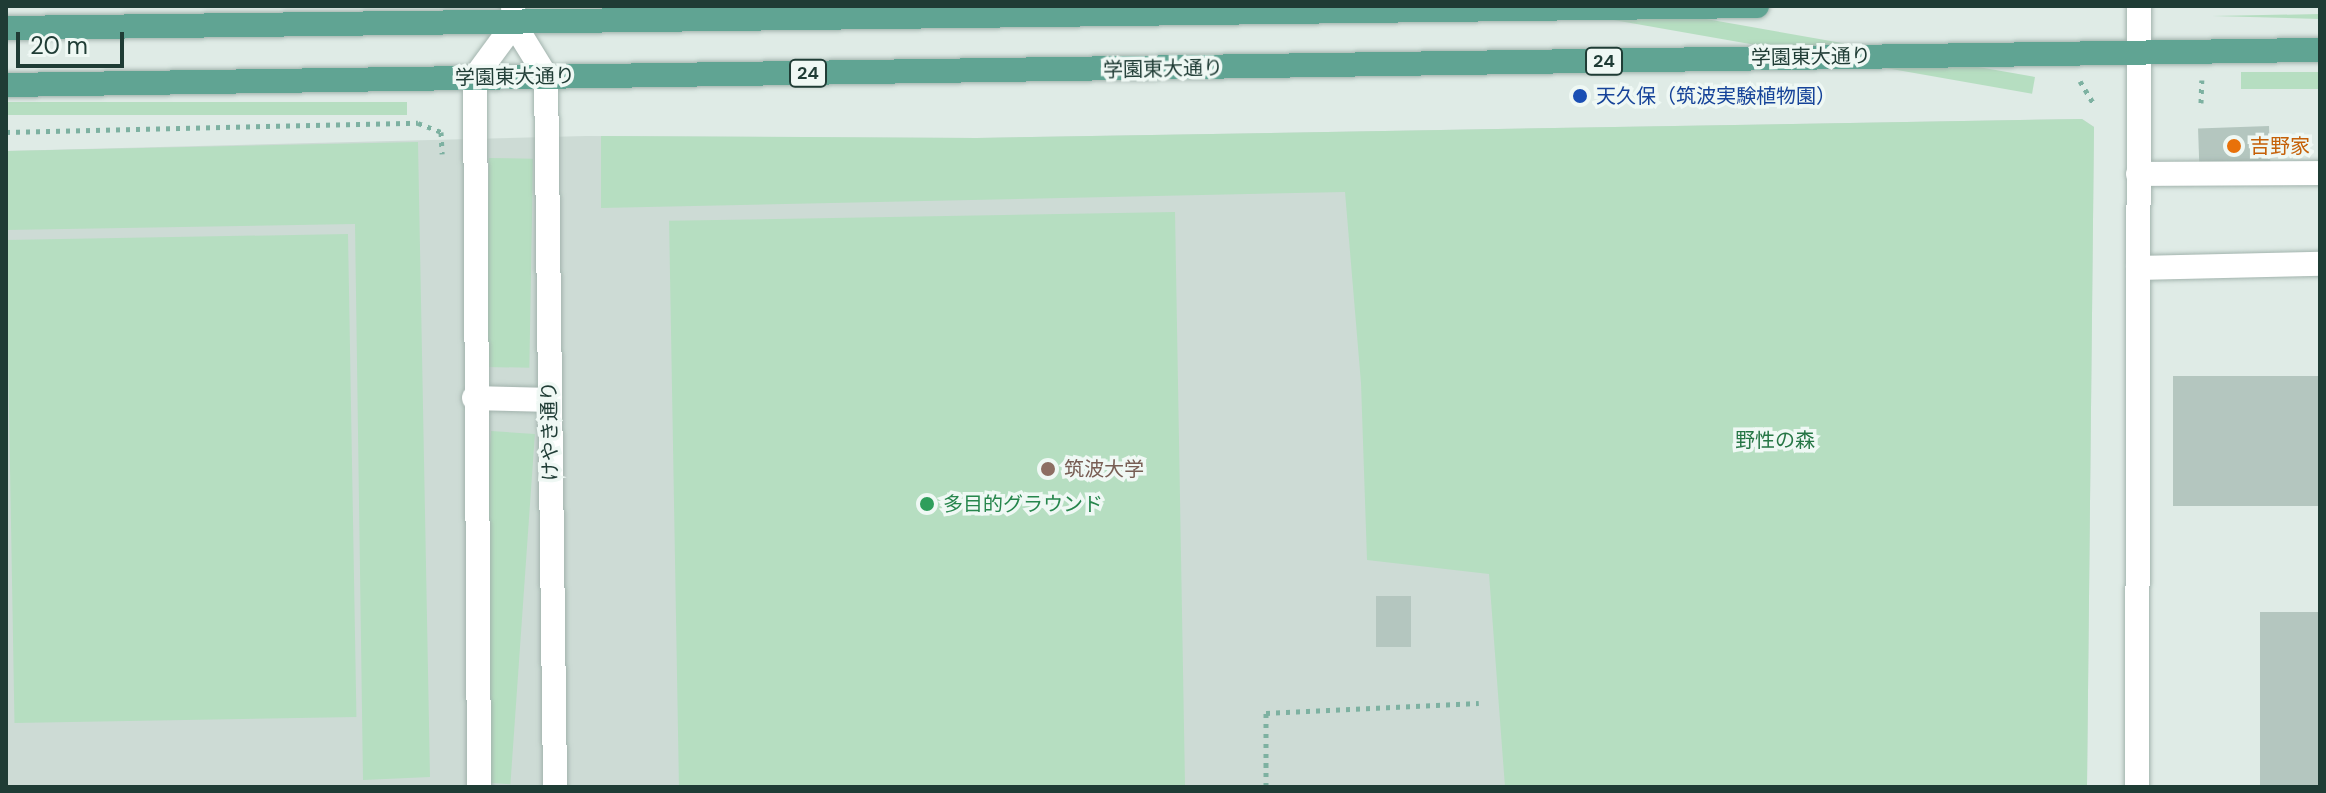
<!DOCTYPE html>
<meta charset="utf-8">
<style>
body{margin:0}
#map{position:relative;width:2326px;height:793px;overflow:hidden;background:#dfebe6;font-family:"DM Sans","Noto Sans JP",sans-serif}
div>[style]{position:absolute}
.built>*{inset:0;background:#cddbd5}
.green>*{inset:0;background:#b6dec1;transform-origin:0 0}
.building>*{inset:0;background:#b4c6bf;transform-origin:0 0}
.path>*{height:5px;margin-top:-2.5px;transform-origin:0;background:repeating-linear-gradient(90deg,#7db1a1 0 4px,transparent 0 10px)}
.roads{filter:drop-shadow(0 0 2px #a2b3ad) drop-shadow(0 0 2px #a2b3ad)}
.minor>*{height:24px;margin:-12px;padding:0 12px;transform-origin:12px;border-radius:12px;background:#fff}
.major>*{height:24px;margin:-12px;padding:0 12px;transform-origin:12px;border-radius:12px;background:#60a493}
.dots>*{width:22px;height:22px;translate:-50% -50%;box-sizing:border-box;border:4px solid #eff8f4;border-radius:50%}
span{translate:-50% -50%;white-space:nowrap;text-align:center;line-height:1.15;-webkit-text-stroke:7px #eff8f4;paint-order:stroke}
.shield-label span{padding:2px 6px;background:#eff8f4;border:2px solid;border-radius:6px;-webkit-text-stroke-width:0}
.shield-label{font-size:18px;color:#1f3c35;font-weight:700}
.street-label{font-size:20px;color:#1f3c35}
.transit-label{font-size:20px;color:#164399}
.left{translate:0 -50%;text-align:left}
.food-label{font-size:20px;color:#c56008}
.park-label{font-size:20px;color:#267645}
.education-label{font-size:20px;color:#785e54}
.leisure-label{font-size:20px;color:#27864d}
.frame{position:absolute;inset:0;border:8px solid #1f3c35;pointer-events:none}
.scale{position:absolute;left:16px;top:32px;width:108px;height:36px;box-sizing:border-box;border:4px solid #1f3c35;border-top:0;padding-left:10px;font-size:24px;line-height:28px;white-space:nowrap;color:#1f3c35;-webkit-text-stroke:6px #eff8f4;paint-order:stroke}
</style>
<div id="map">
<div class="built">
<i style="clip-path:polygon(2082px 119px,2094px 127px,2087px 787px,6px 787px,6px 151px,586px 136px,977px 138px)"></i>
</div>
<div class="green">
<i style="clip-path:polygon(2320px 14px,2320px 19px,2212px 16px)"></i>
<i style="left:2320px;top:72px;width:17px;height:79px;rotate:90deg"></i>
<i style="left:2035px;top:77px;width:17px;height:1421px;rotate:100deg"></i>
<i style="left:407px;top:102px;width:13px;height:401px;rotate:90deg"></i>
<i style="clip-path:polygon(2082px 119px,2094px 127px,2087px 787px,1505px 787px,1489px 574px,1367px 560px,1361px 383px,1345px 192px,601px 208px,601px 136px,977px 138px)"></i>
<i style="clip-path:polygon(418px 142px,430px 777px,363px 780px,355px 224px,6px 230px,6px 151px)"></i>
<i style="left:489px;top:158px;width:44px;height:209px;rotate:1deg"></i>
<i style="left:1175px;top:212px;width:575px;height:506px;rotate:89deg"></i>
<i style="left:348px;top:234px;width:483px;height:342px;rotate:89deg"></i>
<i style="left:491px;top:431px;width:44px;height:351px;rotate:4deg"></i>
</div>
<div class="building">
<i style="left:2269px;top:126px;width:38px;height:71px;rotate:88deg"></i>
<i style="left:2173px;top:376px;width:147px;height:130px"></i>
<i style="left:1376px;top:596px;width:35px;height:51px"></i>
<i style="left:2320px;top:612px;width:175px;height:60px;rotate:90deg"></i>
</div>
<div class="path">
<i style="left:2080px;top:81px;width:27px;rotate:59deg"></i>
<i style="left:2201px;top:103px;width:23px;rotate:-88deg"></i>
<i style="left:6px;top:132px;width:412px;rotate:-1.3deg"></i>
<i style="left:418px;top:123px;width:25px;rotate:21deg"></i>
<i style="left:441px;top:132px;width:22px;rotate:87deg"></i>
<i style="left:1266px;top:787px;width:74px;rotate:-90deg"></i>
<i style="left:1266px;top:713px;width:213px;rotate:-2.7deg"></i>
</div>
<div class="roads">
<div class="minor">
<i style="left:513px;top:6px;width:18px;rotate:87deg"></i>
<i style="left:514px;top:24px;width:61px;rotate:58.4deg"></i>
<i style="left:546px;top:76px;width:711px;rotate:89.27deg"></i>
<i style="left:2138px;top:174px;width:182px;rotate:-0.3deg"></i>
<i style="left:2138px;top:268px;width:182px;rotate:-1.3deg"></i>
<i style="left:474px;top:398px;width:76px;rotate:1.5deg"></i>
<i style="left:479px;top:787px;width:710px;rotate:-90.32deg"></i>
<i style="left:475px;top:77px;width:66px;rotate:-53.7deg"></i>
<i style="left:2137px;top:787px;width:781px;rotate:-89.85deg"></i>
</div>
<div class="major">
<i style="left:6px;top:28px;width:1751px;rotate:-0.72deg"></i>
<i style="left:6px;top:85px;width:2314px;rotate:-0.87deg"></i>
</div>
</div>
<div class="dots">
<i style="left:1580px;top:96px;background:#1a4fb4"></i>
<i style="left:2234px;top:146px;background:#e8710a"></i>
<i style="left:1048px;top:469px;background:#8d6e63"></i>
<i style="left:927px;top:504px;background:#2e9e5b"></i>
</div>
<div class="shield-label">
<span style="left:1604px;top:61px">24</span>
<span style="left:808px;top:73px">24</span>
</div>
<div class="street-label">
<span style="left:1811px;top:57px;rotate:-1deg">学園東大通り</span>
<span style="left:1163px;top:69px;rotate:-1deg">学園東大通り</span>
<span style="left:515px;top:77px;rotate:-1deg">学園東大通り</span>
<span style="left:550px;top:431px;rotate:-91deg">けやき通り</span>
</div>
<div class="transit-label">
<span class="left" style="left:1596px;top:96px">天久保（筑波実験植物園）</span>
</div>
<div class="food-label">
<span class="left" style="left:2250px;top:146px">吉野家</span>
</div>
<div class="park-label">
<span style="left:1775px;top:440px">野性の森</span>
</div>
<div class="education-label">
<span class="left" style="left:1064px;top:469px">筑波大学</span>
</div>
<div class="leisure-label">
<span class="left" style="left:943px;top:504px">多目的グラウンド</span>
</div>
<div class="frame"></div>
<div class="scale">20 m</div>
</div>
